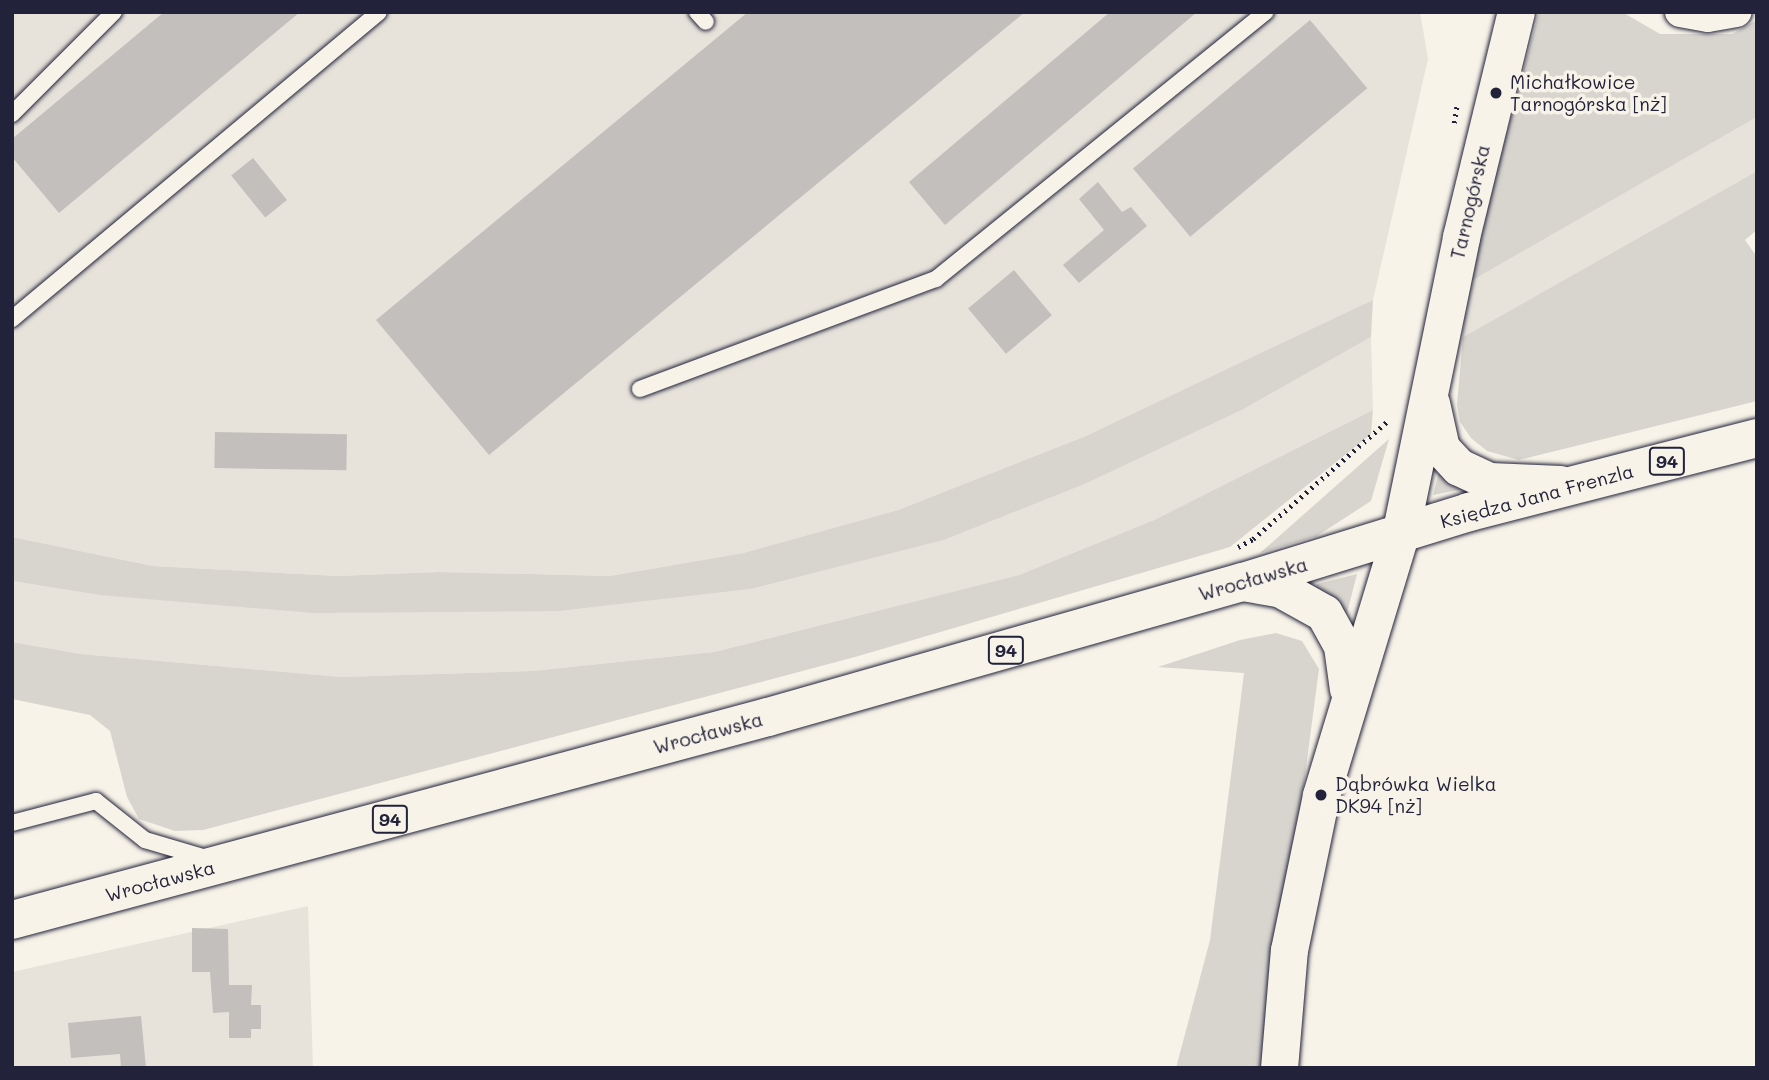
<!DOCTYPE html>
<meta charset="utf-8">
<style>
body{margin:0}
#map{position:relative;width:1769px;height:1080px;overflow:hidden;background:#f7f3e8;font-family:Mali,sans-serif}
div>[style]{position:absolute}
.built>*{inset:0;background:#e7e3db}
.green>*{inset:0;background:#d8d5cf}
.building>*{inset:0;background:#c2bfbd;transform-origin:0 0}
.path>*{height:4.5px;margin-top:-2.25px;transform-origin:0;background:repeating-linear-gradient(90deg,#22223b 0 2px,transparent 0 7px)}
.roads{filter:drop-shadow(0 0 2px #22223b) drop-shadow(0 0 2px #22223b)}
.service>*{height:16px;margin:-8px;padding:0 8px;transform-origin:8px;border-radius:8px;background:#f7f3e8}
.minor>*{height:30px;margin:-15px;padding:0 15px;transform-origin:15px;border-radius:15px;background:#f7f3e8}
.tertiary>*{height:37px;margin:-18.5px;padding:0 18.5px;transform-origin:18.5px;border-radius:18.5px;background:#f7f3e8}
.primary>*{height:38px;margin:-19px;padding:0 19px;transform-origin:19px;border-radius:19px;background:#f7f3e8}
.dots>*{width:19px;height:19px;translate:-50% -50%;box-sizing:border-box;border:4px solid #f7f3e8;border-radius:50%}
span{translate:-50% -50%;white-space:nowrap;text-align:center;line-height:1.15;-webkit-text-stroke:7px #f7f3e8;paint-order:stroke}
.shield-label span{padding:2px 5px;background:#f7f3e8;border:2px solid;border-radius:5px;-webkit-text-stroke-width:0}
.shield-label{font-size:18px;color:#22223b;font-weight:700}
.poi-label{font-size:19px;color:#22223b}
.left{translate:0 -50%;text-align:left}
.street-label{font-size:19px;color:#22223b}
.frame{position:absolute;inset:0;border:14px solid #22223b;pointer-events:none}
</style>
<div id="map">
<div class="built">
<i style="clip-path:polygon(12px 12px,1420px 12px,1428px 59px,1373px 300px,1226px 373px,1086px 436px,898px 510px,743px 553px,610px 576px,439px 572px,337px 576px,153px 566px,12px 537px)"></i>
<i style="clip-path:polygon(1757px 117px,1757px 171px,1463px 337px,1466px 284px)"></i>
<i style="clip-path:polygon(1371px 337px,1373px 410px,1154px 520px,1019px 575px,714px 652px,532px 671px,341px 677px,81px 654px,12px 642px,12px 581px,99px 595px,560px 611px,751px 589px,944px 540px,1085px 484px,1242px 410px)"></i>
<i style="clip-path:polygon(308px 906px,313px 1068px,12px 1068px,12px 972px)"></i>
</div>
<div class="green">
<i style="clip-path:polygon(1539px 12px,1622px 12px,1660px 34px,1732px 34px,1757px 20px,1757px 117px,1466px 284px)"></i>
<i style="clip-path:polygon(1757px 171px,1757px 230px,1745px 240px,1757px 257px,1757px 401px,1519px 460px,1487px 451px,1471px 438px,1460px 422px,1457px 404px,1463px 337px)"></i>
<i style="clip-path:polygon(1373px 300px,1371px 337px,1242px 410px,1085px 484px,944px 540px,751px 589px,560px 611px,314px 613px,99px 595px,12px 581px,12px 537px,153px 566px,337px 576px,439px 572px,610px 576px,743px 553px,898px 510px,1086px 436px)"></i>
<i style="clip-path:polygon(1373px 410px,1371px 434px,1230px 547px,855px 657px,203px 830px,175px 831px,139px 819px,127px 797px,110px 731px,90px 715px,12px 699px,12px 642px,81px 654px,341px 677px,532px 671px,714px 652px,1019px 575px,1154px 520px)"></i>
<i style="clip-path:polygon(1389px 439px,1371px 501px,1317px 536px,1260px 553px)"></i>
<i style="clip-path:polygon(1441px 465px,1468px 488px,1433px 495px)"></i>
<i style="clip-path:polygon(1357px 574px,1347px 613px,1316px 588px,1317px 584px)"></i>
<i style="clip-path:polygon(1276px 633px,1302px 641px,1319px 669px,1281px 958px,1272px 1068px,1176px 1068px,1210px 940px,1244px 673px,1158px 667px,1240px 640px)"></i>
</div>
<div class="building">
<i style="clip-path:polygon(164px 12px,300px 12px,59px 213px,12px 157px,12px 139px)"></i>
<i style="clip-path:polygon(748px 12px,1025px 12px,489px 455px,376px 320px)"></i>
<i style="clip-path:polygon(1110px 12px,1197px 12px,945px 225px,909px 182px)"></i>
<i style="left:1310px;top:20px;width:89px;height:231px;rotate:50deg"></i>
<i style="left:253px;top:158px;width:54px;height:28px;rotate:51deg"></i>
<i style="clip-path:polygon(1098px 182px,1122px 212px,1131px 207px,1147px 226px,1079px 283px,1063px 265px,1104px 230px,1079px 199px)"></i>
<i style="left:1014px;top:270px;width:59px;height:60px;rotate:50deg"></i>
<i style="left:215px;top:432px;width:132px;height:36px;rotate:1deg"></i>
<i style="clip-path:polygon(192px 928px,228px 929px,229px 985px,252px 985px,251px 1005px,261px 1005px,261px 1029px,251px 1029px,251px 1038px,229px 1038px,229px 1012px,213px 1013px,210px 972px,192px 972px)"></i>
<i style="clip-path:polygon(141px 1016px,146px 1068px,121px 1068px,120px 1054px,71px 1058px,68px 1023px)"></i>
</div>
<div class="path">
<i style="left:1454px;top:123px;width:19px;rotate:-81deg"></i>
<i style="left:1238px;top:547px;width:17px;rotate:-28deg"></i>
<i style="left:1253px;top:539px;width:181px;rotate:-41.2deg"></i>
</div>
<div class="roads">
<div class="service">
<i style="left:697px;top:12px;width:13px;rotate:48deg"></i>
<i style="left:12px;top:114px;width:144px;rotate:-45deg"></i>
<i style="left:12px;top:319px;width:478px;rotate:-39.9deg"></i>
<i style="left:640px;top:389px;width:316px;rotate:-20.4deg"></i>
<i style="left:936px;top:279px;width:424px;rotate:-39deg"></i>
<i style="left:12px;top:823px;width:87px;rotate:-14.7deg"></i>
<i style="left:96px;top:801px;width:63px;rotate:38.5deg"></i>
<i style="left:145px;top:840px;width:67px;rotate:16.5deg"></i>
</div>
<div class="minor">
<i style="left:1680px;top:12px;width:28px;rotate:10deg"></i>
<i style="left:1708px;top:17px;width:29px;rotate:-10deg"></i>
</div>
<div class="tertiary">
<i style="left:1431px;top:403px;width:46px;rotate:77.5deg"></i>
<i style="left:1441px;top:448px;width:26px;rotate:47deg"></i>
<i style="left:1459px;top:467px;width:33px;rotate:25deg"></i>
<i style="left:1489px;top:481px;width:71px;rotate:2.4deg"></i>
<i style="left:1243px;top:582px;width:39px;rotate:10deg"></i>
<i style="left:1281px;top:589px;width:49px;rotate:29.2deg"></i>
<i style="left:1324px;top:613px;width:38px;rotate:61deg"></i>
<i style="left:1342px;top:646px;width:43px;rotate:82.1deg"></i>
<i style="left:1279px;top:1068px;width:118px;rotate:-85.2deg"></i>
<i style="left:1289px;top:950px;width:158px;rotate:-78.3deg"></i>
<i style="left:1321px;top:795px;width:272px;rotate:-73.1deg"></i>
<i style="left:1400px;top:535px;width:304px;rotate:-78.4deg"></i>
<i style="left:1461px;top:237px;width:232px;rotate:-76.3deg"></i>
</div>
<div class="primary">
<i style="left:12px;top:920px;width:783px;rotate:-15.03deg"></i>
<i style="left:768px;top:717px;width:494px;rotate:-15.9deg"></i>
<i style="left:1243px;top:582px;width:237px;rotate:-17.2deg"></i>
<i style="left:1469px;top:512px;width:297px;rotate:-14.4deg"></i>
</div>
</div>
<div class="dots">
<i style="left:1496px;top:93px;background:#22223b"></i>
<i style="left:1321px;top:795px;background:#22223b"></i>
</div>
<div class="shield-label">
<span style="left:1667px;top:461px">94</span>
<span style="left:1006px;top:650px">94</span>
<span style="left:390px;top:819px">94</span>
</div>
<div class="poi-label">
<span class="left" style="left:1510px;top:93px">Michałkowice<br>Tarnogórska [nż]</span>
<span class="left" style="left:1335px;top:795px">Dąbrówka Wielka<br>DK94 [nż]</span>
</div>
<div class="street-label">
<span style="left:1470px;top:202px;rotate:-77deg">Tarnogórska</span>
<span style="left:1537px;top:496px;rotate:-15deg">Księdza Jana Frenzla</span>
<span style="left:1253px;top:579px;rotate:-16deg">Wrocławska</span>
<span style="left:708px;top:733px;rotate:-15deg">Wrocławska</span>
<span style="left:160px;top:881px;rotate:-15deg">Wrocławska</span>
</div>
<div class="frame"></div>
</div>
